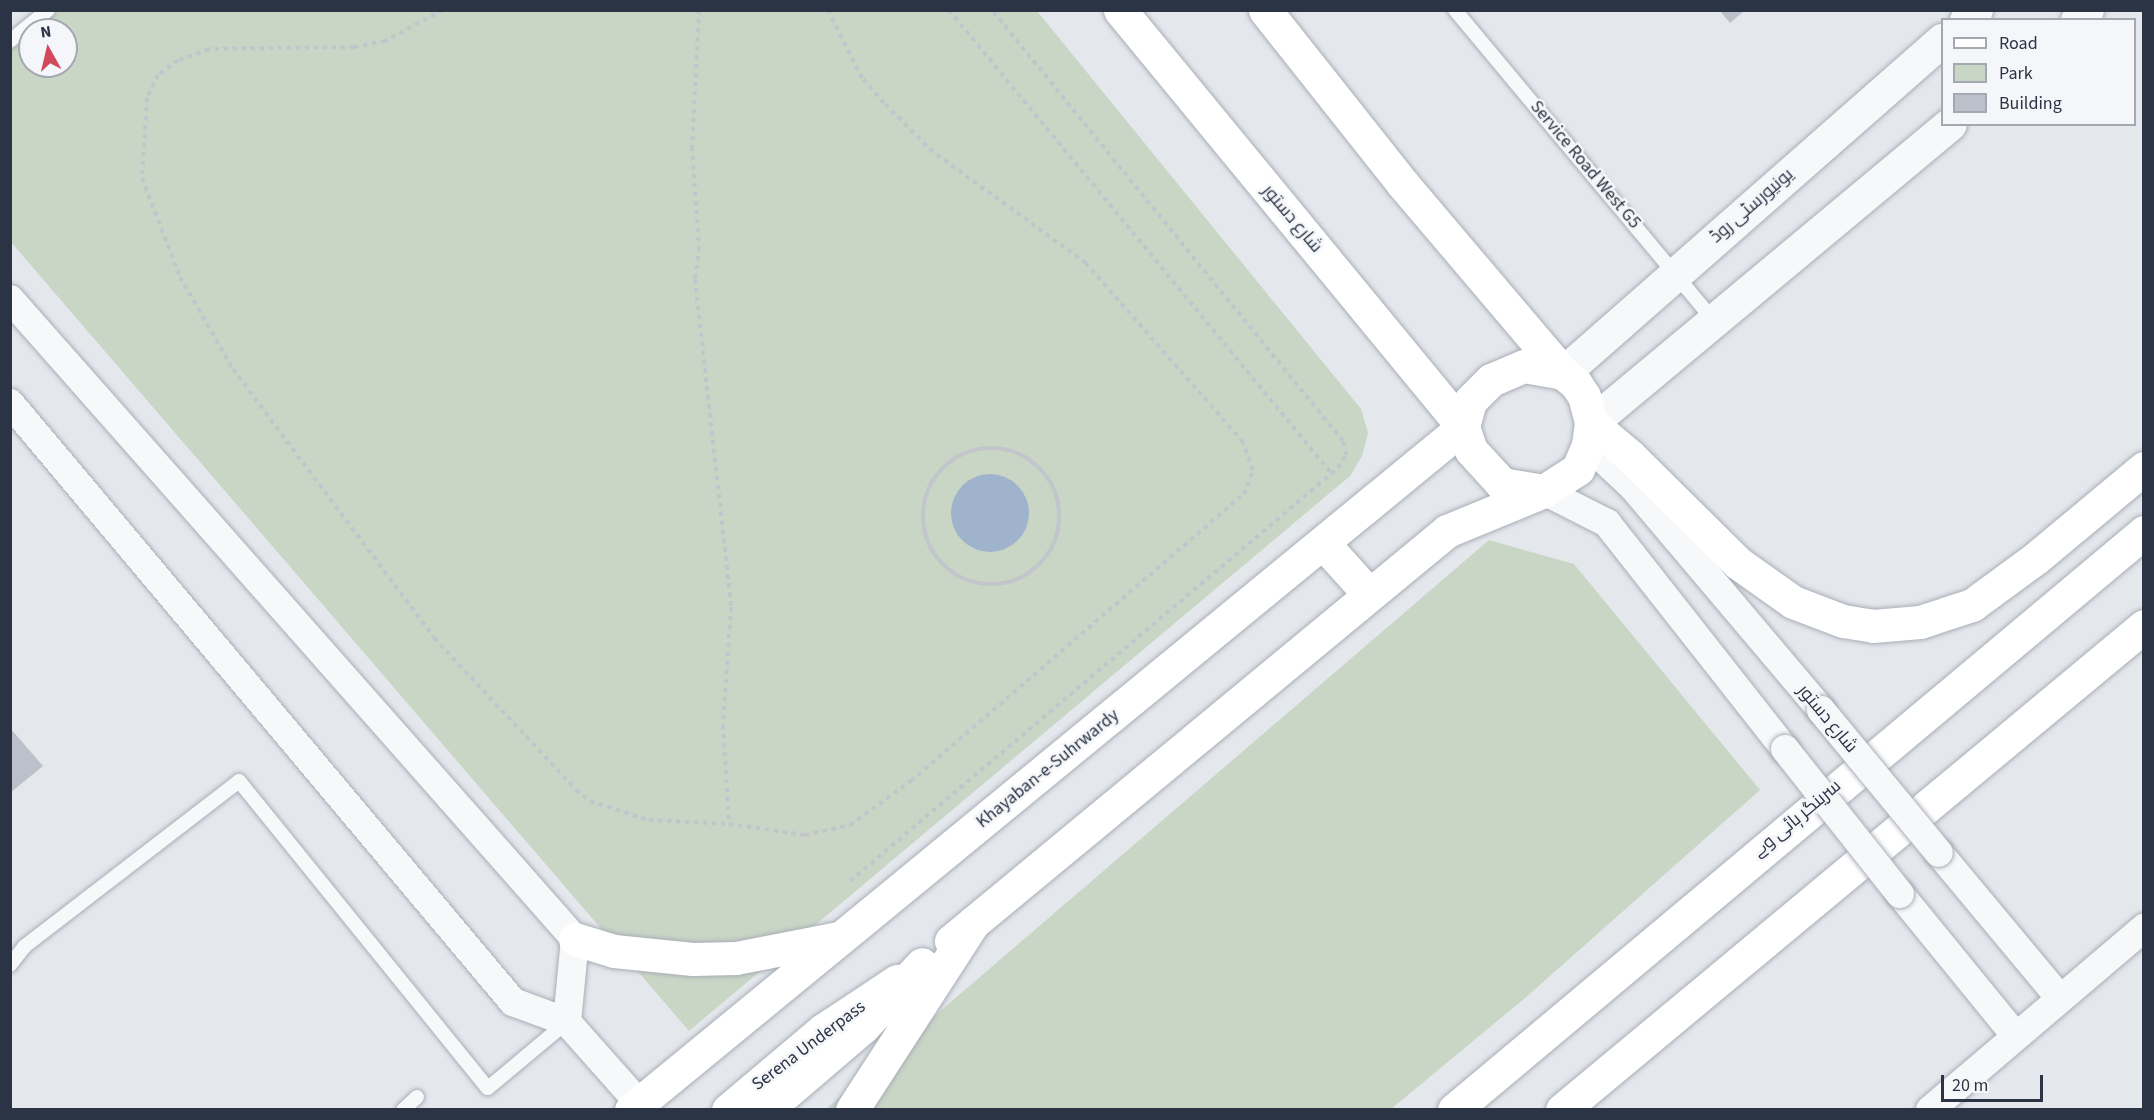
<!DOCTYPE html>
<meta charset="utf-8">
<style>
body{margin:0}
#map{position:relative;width:2154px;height:1120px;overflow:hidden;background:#e4e7ec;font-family:"Source Sans 3",Cairo,sans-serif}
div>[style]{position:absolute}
.green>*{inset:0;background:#c9d6c5}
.water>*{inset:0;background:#9fb4cc}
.round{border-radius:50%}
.building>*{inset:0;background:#bbc0ca}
.path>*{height:4px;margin-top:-2px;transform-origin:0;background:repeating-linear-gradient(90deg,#c2c5cb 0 4.5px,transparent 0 9px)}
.path>.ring{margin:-2px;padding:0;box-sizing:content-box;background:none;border:4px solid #c2c5cb;border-radius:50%}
.roads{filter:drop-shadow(0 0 2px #a9aeb7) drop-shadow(0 0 2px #a9aeb7)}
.service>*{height:14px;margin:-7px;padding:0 7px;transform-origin:7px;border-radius:7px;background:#f7f8fa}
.minor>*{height:28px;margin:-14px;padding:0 14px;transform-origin:14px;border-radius:14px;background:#f7f8fa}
.tertiary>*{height:33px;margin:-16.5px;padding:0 16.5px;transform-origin:16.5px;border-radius:16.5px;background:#f7f8fa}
.secondary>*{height:33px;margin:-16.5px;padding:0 16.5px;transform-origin:16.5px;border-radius:16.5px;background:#fff}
.primary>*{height:33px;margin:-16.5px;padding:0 16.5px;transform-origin:16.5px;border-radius:16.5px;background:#fff}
.trunk>*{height:33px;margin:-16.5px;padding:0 16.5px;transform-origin:16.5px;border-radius:16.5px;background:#fff}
.bridges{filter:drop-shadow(0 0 2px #a9aeb7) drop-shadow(0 0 2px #a9aeb7)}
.minor-bridge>*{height:28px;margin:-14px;padding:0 14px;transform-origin:14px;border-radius:14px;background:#f7f8fa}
span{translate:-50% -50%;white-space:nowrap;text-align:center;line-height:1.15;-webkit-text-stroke:5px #f4f6f9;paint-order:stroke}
.street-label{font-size:18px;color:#2b3445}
.frame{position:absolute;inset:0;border:12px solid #2b3445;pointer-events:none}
.legend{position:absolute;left:1941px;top:18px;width:195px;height:108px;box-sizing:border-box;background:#f4f6f9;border:2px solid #a4a8b1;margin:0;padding:8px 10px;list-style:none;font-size:18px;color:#2b3445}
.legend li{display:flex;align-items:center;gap:12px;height:30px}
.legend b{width:30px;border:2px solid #a4a8b1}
.north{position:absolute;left:18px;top:18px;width:60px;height:60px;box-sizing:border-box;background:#f4f6f9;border:2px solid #a4a8b1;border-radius:50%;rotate:352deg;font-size:16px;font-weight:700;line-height:24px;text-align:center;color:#2b3445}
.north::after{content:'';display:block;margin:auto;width:21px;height:27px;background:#d1495b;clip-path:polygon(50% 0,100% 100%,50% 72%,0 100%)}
.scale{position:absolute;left:1941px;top:1075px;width:102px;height:27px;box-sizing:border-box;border:3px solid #2b3445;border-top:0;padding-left:8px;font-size:18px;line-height:21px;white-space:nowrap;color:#2b3445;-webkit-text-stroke:4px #f4f6f9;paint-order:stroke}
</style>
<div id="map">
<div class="green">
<i style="clip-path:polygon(evenodd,50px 10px,1037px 11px,1361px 409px,1368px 433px,1362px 456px,1350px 476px,689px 1031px,11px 242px,10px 46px,50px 10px,30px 30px,66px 30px,66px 66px,30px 66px,30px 30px)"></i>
<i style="clip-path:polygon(1489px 540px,1574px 564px,1760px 790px,1525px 998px,1391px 1109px,825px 1110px)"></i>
</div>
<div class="water">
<i class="round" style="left:951px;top:474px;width:78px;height:78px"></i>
</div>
<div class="building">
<i style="clip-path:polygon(1719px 10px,1745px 10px,1730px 23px)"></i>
<i style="clip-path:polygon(10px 728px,43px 766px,10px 793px)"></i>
</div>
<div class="path">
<i style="left:443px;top:10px;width:66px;rotate:151.9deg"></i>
<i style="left:385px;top:41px;width:32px;rotate:169deg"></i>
<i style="left:354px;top:47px;width:145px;rotate:179.2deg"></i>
<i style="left:209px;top:49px;width:33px;rotate:160deg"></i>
<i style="left:178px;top:60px;width:25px;rotate:143deg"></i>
<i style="left:158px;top:75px;width:25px;rotate:116deg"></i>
<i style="left:147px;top:98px;width:80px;rotate:93.6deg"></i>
<i style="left:142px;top:178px;width:106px;rotate:69deg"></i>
<i style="left:180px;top:277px;width:106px;rotate:60.1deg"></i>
<i style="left:233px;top:369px;width:336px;rotate:53.2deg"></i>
<i style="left:434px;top:638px;width:208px;rotate:46.9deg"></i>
<i style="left:576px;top:790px;width:18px;rotate:38deg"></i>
<i style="left:590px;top:801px;width:62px;rotate:17.9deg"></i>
<i style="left:649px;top:820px;width:80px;rotate:2.9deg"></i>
<i style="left:729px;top:824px;width:77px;rotate:8.2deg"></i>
<i style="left:805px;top:835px;width:46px;rotate:-12.5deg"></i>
<i style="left:850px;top:825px;width:75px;rotate:-35.8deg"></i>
<i style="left:911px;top:781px;width:440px;rotate:-40.8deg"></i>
<i style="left:1244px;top:494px;width:26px;rotate:-69deg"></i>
<i style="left:1253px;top:470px;width:30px;rotate:-110deg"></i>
<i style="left:1243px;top:442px;width:238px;rotate:-131.3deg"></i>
<i style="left:1086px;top:263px;width:189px;rotate:-144deg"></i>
<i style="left:933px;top:152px;width:69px;rotate:-135deg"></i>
<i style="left:884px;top:103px;width:33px;rotate:-131deg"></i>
<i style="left:862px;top:78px;width:76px;rotate:-116.6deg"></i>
<i style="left:699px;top:10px;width:137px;rotate:92.9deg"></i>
<i style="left:692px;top:147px;width:100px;rotate:86deg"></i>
<i style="left:699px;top:247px;width:32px;rotate:97deg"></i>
<i style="left:695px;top:279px;width:330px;rotate:83.7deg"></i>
<i style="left:731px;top:607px;width:118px;rotate:93.9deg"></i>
<i style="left:723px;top:725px;width:99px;rotate:86.5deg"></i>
<i style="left:949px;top:10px;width:602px;rotate:50.46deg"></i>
<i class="ring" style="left:923px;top:448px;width:132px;height:132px"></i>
<i style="left:850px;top:881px;width:639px;rotate:-40.24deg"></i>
<i style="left:1338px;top:468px;width:15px;rotate:-58deg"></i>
<i style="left:1346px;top:455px;width:14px;rotate:-102deg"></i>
<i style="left:1343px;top:441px;width:556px;rotate:-129.16deg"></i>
</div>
<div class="roads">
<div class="service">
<i style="left:1455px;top:10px;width:405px;rotate:50.2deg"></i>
<i style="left:10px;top:41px;width:49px;rotate:-39.2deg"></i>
<i style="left:10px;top:965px;width:24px;rotate:-52deg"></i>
<i style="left:25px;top:946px;width:270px;rotate:-37.6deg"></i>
<i style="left:239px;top:781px;width:395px;rotate:51deg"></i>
<i style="left:488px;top:1088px;width:103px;rotate:-39.9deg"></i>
<i style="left:403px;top:1110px;width:19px;rotate:-43deg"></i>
</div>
<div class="minor">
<i style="left:10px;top:299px;width:854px;rotate:48.56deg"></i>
<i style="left:575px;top:939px;width:83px;rotate:95.5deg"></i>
<i style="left:10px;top:403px;width:782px;rotate:49.98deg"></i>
<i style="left:513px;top:1002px;width:58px;rotate:20.3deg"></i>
<i style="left:567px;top:1022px;width:108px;rotate:48.4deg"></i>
<i style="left:1588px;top:445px;width:60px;rotate:43deg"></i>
<i style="left:1632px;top:486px;width:293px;rotate:49.8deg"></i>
<i style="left:1544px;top:491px;width:71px;rotate:26.9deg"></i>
<i style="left:1607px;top:523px;width:288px;rotate:51.8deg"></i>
<i style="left:1939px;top:853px;width:189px;rotate:50.2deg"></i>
<i style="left:1900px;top:894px;width:183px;rotate:50.8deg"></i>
<i style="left:1930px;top:1110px;width:281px;rotate:-40.4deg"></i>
</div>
<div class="tertiary">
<i style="left:1966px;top:20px;width:14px;rotate:-45deg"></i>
<i style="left:2077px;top:20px;width:14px;rotate:-45deg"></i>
<i style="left:1563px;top:373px;width:505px;rotate:-41.3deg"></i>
<i style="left:1591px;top:423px;width:467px;rotate:-39.8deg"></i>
</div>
<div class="secondary">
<i style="left:1323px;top:543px;width:69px;rotate:48deg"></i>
<i style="left:575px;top:939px;width:41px;rotate:17.1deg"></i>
<i style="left:614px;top:951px;width:79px;rotate:5.8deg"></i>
<i style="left:693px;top:959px;width:43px;rotate:-1.3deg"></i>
<i style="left:736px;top:958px;width:105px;rotate:-11deg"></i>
<i style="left:951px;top:941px;width:644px;rotate:-39.58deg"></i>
<i style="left:1447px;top:531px;width:105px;rotate:-22.4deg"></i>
<i style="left:631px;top:1110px;width:1076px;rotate:-39.38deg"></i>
<i style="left:728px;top:1110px;width:124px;rotate:-40.1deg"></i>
<i style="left:823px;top:1030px;width:89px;rotate:-33.5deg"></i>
</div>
<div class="primary">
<i style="left:1120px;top:10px;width:540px;rotate:50.56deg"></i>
<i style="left:1265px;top:10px;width:221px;rotate:51.6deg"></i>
<i style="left:1402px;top:183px;width:249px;rotate:49.7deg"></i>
<i style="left:1524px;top:366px;width:40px;rotate:10deg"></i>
<i style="left:1563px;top:373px;width:17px;rotate:40deg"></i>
<i style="left:1576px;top:384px;width:14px;rotate:56deg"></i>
<i style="left:1584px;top:396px;width:28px;rotate:75deg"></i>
<i style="left:1591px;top:423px;width:22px;rotate:98deg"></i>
<i style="left:1588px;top:445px;width:26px;rotate:113deg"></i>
<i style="left:1578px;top:469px;width:40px;rotate:147.1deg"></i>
<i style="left:1544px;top:491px;width:43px;rotate:-170.5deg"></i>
<i style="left:1502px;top:484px;width:46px;rotate:-132.4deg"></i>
<i style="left:1471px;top:450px;width:24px;rotate:-109deg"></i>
<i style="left:1463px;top:427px;width:27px;rotate:-75deg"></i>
<i style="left:1470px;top:401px;width:30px;rotate:-45deg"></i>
<i style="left:1491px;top:380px;width:36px;rotate:-23deg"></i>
<i style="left:766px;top:1110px;width:128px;rotate:-40.6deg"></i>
<i style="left:863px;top:1027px;width:86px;rotate:-46.9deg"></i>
</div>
<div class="trunk">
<i style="left:1591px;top:423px;width:51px;rotate:40.2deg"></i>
<i style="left:1630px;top:456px;width:152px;rotate:44.7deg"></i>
<i style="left:1738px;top:563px;width:67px;rotate:35.3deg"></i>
<i style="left:1793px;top:602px;width:53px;rotate:20.8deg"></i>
<i style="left:1843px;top:621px;width:30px;rotate:9deg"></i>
<i style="left:1873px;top:626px;width:47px;rotate:-4.9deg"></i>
<i style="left:1920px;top:622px;width:55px;rotate:-18.1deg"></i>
<i style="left:1972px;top:605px;width:79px;rotate:-36.3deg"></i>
<i style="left:2036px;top:558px;width:141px;rotate:-39.8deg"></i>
<i style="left:852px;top:1110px;width:223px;rotate:-57.1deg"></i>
<i style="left:1454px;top:1110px;width:900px;rotate:-39.95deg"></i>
<i style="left:1562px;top:1110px;width:757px;rotate:-39.75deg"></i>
</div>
</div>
<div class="bridges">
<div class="minor-bridge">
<i style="left:1821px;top:710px;width:185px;rotate:50.5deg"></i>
<i style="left:1785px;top:749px;width:185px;rotate:51.6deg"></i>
</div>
</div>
<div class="street-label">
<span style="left:1585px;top:165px;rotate:50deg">Service Road West G5</span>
<span style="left:1752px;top:206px;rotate:-41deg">یونیورسٹی روڈ</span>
<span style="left:1292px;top:219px;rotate:50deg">شارع دستور</span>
<span style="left:1827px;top:719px;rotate:50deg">شارع دستور</span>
<span style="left:1048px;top:769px;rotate:-39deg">Khayaban-e-Suhrwardy</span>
<span style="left:1797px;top:819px;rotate:-40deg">سرینگر ہائی وے</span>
<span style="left:809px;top:1046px;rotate:-37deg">Serena Underpass</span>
</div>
<div class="frame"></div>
<ul class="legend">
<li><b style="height:8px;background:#fff"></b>Road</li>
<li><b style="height:16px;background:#c9d6c5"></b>Park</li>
<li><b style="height:16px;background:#bbc0ca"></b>Building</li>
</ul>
<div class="north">N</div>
<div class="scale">20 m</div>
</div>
